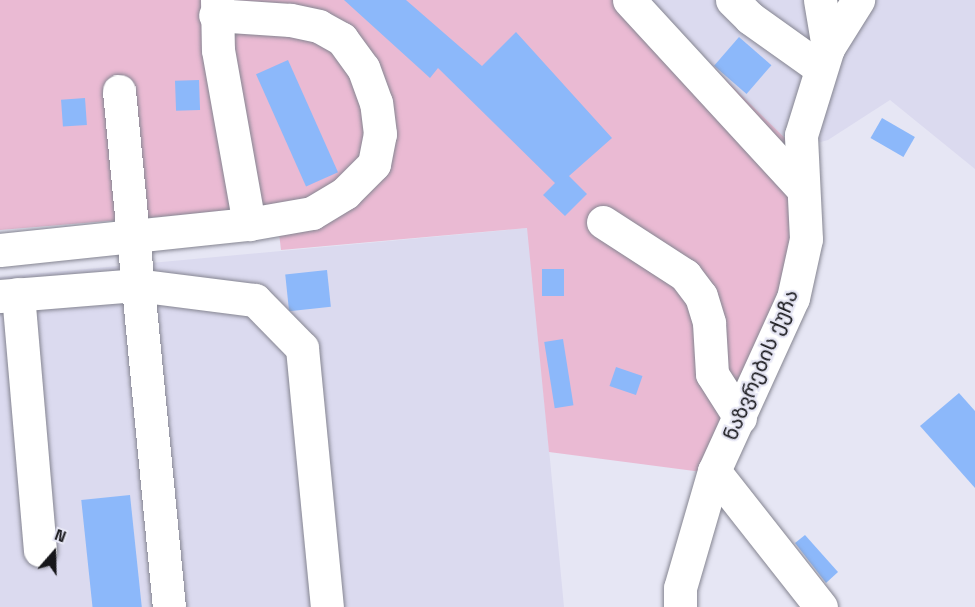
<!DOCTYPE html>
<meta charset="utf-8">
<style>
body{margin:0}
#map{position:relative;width:975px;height:607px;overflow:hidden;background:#e6e6f4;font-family:"Space Grotesk","Noto Sans Georgian",sans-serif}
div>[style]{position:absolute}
.built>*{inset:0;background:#dbdaef}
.green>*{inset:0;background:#eabad3}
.building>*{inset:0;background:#8cb8fa;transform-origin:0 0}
.roads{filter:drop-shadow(0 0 2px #858591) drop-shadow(0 0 2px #858591)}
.minor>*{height:33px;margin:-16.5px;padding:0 16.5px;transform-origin:16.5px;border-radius:16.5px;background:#fff}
span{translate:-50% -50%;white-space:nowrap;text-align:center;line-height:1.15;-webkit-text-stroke:4.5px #e6e6f4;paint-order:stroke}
.street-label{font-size:20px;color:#16161a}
.north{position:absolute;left:24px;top:523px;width:60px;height:60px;-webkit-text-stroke:4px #e6e6f4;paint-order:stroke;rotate:20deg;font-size:16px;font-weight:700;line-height:24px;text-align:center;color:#16161a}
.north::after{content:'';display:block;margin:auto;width:21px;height:27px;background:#16161a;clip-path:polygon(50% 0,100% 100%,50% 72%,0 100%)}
</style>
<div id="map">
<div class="built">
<i style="clip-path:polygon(645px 0,975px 0,975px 169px,890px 100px,828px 140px,796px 149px)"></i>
<i style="clip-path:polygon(528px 228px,564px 607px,0 607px,0 277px)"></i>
</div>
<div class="green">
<i style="clip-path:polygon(0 0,645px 0,796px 149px,797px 246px,702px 472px,549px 452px,527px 228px,281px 250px,276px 207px,0 230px)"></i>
</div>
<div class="building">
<i style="clip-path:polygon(344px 0,406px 0,482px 66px,516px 32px,612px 138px,569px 176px,587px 194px,565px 216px,543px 195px,555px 183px,438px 68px,430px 78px)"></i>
<i style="left:739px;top:37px;width:43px;height:38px;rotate:41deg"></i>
<i style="left:288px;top:60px;width:123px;height:35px;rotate:66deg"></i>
<i style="left:199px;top:80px;width:30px;height:24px;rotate:88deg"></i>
<i style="left:85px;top:98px;width:27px;height:24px;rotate:86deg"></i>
<i style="left:882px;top:118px;width:38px;height:23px;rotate:30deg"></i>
<i style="left:542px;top:269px;width:22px;height:27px"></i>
<i style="left:327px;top:270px;width:37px;height:42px;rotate:84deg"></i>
<i style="left:563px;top:339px;width:67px;height:19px;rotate:81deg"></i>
<i style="left:616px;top:367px;width:28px;height:20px;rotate:19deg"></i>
<i style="clip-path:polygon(959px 393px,975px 411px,975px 488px,920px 426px)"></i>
<i style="left:130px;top:495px;width:113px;height:49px;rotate:84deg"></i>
<i style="clip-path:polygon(805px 535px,838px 572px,826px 583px,795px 543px)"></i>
</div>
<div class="roads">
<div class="minor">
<i style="left:217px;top:0;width:50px;rotate:88.9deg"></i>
<i style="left:218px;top:50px;width:177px;rotate:79.9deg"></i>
<i style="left:629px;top:0;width:257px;rotate:47.4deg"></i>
<i style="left:732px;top:0;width:25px;rotate:45deg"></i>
<i style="left:750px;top:18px;width:86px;rotate:35.5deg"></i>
<i style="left:820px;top:0;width:49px;rotate:80.5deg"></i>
<i style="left:119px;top:91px;width:518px;rotate:84.47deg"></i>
<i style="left:603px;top:222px;width:98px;rotate:32.9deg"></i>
<i style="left:685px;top:275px;width:26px;rotate:53deg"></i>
<i style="left:701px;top:296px;width:28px;rotate:73deg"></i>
<i style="left:709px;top:323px;width:51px;rotate:86.6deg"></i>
<i style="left:712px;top:374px;width:52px;rotate:57.5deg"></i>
<i style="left:0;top:250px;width:250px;rotate:-6deg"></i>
<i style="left:249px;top:224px;width:64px;rotate:-9.9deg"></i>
<i style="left:312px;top:213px;width:39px;rotate:-31deg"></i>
<i style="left:345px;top:193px;width:41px;rotate:-45deg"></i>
<i style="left:374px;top:164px;width:31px;rotate:-79deg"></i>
<i style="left:380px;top:134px;width:31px;rotate:-97deg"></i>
<i style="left:376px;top:103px;width:37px;rotate:-110deg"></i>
<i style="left:363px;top:68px;width:36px;rotate:-126deg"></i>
<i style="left:342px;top:39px;width:26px;rotate:-151deg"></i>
<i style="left:319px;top:26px;width:30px;rotate:-168deg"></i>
<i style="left:290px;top:20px;width:75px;rotate:-176.2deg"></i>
<i style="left:18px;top:294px;width:257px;rotate:85.1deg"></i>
<i style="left:0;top:296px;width:136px;rotate:-4.6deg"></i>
<i style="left:136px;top:285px;width:120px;rotate:7.2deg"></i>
<i style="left:255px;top:300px;width:67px;rotate:45.6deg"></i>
<i style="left:302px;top:348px;width:260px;rotate:84.5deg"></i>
<i style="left:714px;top:471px;width:173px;rotate:51.8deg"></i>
<i style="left:680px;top:607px;width:19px;rotate:-90deg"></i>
<i style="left:680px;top:588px;width:122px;rotate:-73.8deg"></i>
<i style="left:714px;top:471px;width:190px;rotate:-65.5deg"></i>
<i style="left:793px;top:298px;width:60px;rotate:-77.6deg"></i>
<i style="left:806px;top:239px;width:104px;rotate:-92.8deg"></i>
<i style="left:801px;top:135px;width:91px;rotate:-72.8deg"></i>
<i style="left:828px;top:48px;width:57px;rotate:-58deg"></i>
</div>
</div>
<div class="street-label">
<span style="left:761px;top:365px;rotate:-67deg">ნაზვრების ქუჩა</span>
</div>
<div class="north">N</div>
</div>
